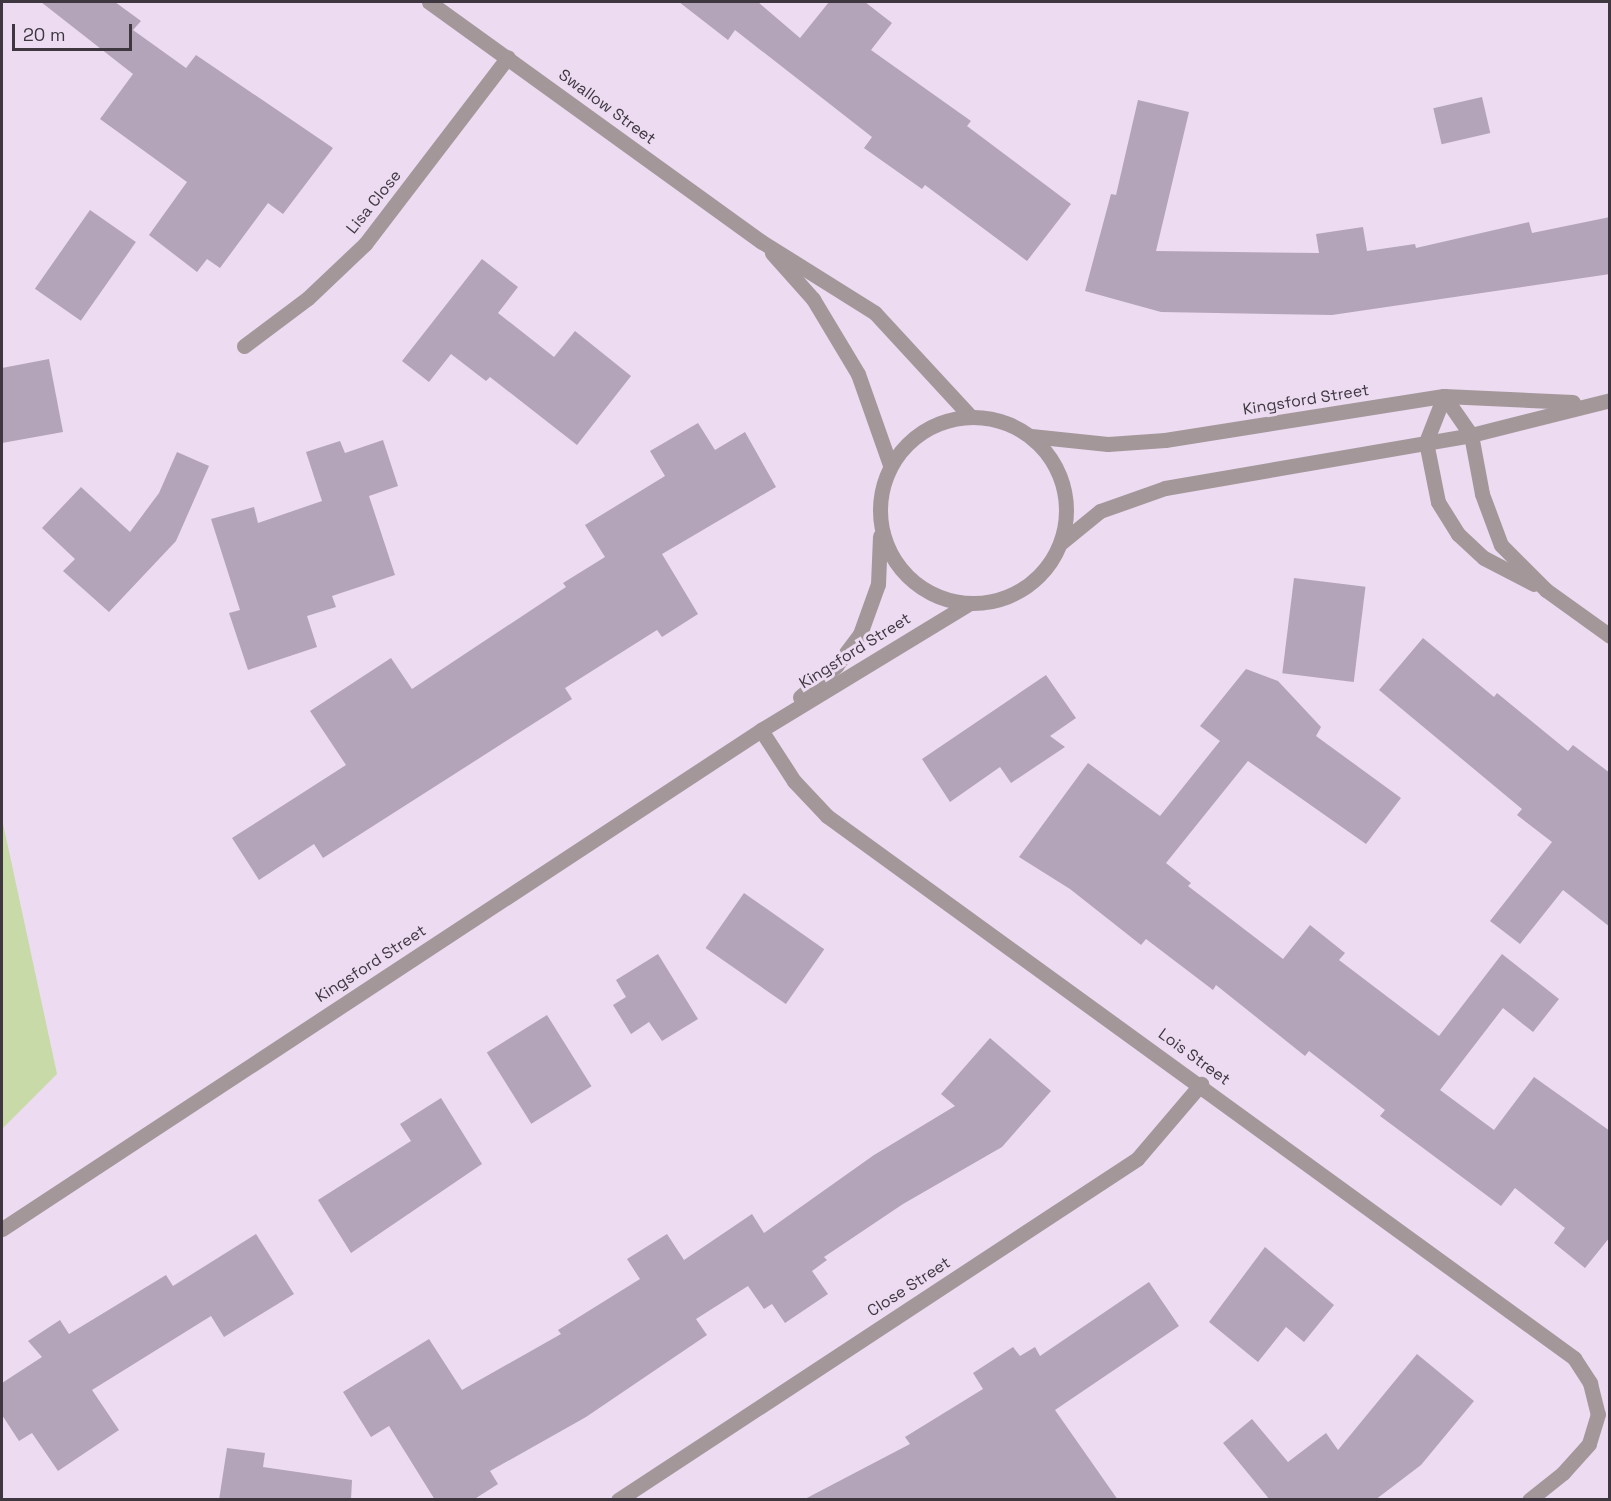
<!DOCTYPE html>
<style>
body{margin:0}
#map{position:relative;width:1611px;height:1501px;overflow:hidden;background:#ecdbf1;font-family:"Space Grotesk",sans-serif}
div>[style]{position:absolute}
.green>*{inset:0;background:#c7daa7}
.building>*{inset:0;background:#b4a4b9;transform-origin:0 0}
.minor>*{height:15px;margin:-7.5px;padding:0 7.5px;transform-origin:7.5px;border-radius:7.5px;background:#a4979a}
.minor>.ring{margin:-7.5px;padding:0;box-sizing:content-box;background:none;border:15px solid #a4979a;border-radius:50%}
span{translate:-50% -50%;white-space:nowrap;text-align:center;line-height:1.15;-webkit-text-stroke:6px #ecdbf1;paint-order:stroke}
.street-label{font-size:16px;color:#3e3740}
.frame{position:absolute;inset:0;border:3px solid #3e3740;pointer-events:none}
.scale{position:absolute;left:12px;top:24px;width:120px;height:27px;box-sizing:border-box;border:3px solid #3e3740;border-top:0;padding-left:8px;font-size:18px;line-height:21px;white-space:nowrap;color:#3e3740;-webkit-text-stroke:4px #ecdbf1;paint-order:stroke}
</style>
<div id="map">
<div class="green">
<i style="clip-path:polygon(2px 819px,57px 1074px,2px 1129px)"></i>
</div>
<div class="building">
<i style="clip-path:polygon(41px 2px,115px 2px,141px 21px,133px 30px,186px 68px,196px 55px,333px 148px,283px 214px,268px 203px,220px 268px,207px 259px,197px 272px,149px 235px,187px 182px,100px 119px,133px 74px)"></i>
<i style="clip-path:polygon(679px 2px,758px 2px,800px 38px,829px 2px,865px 2px,892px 23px,871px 50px,971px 121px,967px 126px,1071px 204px,1027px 261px,925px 185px,922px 189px,864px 148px,872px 137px,735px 30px,728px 40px)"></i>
<i style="left:1482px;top:97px;width:37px;height:50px;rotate:77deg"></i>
<i style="clip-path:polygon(1138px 100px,1189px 112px,1156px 251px,1319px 253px,1316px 234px,1363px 227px,1367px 251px,1415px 244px,1416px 248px,1529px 222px,1532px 233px,1610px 217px,1610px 274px,1332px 315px,1161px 312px,1085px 291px,1111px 194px,1116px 195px)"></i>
<i style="left:90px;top:210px;width:56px;height:96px;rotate:35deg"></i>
<i style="clip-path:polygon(482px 259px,518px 287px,498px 313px,554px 357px,575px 331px,631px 376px,577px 445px,490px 377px,486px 381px,451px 354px,429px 382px,402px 361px)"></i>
<i style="clip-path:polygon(49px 359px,63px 432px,2px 443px,2px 368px)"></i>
<i style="clip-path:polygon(698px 423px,715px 450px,745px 432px,776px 487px,662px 554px,698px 614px,662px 637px,657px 630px,565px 688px,572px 699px,323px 858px,314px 844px,259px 880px,232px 838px,346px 765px,310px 711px,391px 658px,412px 689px,566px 587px,563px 583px,605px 557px,585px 525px,665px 476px,650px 451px)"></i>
<i style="clip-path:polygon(383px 440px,398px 486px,369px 496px,395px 575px,332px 596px,336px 607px,307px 616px,317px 647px,248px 670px,229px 613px,240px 610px,211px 519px,254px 507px,258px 523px,322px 501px,306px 452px,340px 441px,345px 453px)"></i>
<i style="clip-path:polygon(177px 452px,209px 466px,176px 541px,109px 612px,63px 571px,75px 559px,42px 528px,81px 487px,130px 532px,159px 493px)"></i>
<i style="left:1294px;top:578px;width:72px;height:96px;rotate:7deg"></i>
<i style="clip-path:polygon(1423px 638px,1494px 697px,1497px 693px,1568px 751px,1573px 745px,1610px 773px,1610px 927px,1563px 890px,1520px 944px,1490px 921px,1552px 842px,1517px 815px,1522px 809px,1379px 690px)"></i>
<i style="clip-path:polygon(1246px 669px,1278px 681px,1321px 727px,1316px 736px,1401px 798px,1366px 844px,1248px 761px,1166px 863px,1191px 883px,1188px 886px,1283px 959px,1310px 925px,1345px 953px,1339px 960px,1439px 1036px,1502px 954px,1559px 999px,1533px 1032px,1503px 1008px,1440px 1090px,1494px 1130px,1534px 1077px,1610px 1131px,1610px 1237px,1585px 1268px,1554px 1243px,1565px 1228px,1515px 1188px,1501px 1206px,1380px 1116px,1385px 1110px,1309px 1051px,1305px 1056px,1216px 985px,1213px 990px,1146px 939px,1141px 945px,1070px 889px,1019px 857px,1088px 763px,1160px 816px,1220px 741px,1200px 726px)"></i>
<i style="clip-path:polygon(1046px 675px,1076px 718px,1050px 736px,1065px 747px,1011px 783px,1000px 767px,950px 802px,922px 759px)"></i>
<i style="left:744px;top:893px;width:98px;height:67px;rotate:35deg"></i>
<i style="clip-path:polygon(658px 954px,698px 1019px,662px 1041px,649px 1022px,631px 1034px,613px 1005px,626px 997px,616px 980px)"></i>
<i style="left:547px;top:1015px;width:84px;height:71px;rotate:58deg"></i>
<i style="clip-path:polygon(990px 1038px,1051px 1091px,1002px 1147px,903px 1204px,824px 1257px,827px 1260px,812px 1271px,828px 1294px,785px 1323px,772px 1304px,764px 1309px,748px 1286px,696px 1319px,707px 1335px,586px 1417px,490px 1471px,498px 1484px,473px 1500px,435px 1500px,389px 1426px,371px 1437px,343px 1392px,429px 1339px,462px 1390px,561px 1334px,558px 1330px,640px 1279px,627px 1259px,667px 1234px,684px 1260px,752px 1214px,764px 1233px,874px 1155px,955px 1106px,941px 1094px)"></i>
<i style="clip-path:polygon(441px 1098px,482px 1164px,351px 1253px,318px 1200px,411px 1141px,400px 1124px)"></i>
<i style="clip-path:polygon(256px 1234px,294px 1294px,224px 1337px,211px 1316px,92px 1390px,119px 1430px,58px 1471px,32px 1433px,19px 1441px,2px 1415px,2px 1383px,42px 1357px,28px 1341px,60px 1320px,69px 1334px,166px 1275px,173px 1286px)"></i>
<i style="clip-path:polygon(1265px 1247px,1334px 1305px,1304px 1342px,1286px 1327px,1258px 1362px,1209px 1322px)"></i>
<i style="clip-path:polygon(1149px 1282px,1179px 1326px,1055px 1410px,1118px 1500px,803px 1500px,910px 1444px,905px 1437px,983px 1389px,973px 1373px,1013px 1347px,1020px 1356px,1035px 1347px,1040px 1356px)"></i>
<i style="clip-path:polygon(1417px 1354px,1474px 1401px,1421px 1465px,1375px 1500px,1270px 1500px,1223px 1443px,1252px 1419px,1288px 1462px,1326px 1433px,1338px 1450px)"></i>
<i style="clip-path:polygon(227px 1448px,265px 1453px,263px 1467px,352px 1480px,351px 1500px,219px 1500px)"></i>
</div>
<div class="minor">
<i style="left:429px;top:2px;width:410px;rotate:35.8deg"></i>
<i style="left:762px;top:242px;width:133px;rotate:32.1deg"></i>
<i style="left:875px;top:313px;width:140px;rotate:47.3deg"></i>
<i style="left:772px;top:253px;width:62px;rotate:48.3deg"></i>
<i style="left:813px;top:299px;width:87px;rotate:59deg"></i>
<i style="left:858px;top:374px;width:96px;rotate:70.6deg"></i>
<i style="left:244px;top:346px;width:80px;rotate:-36.9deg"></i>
<i style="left:308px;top:298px;width:79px;rotate:-43.5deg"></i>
<i style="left:365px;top:244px;width:235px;rotate:-52.6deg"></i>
<i style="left:1444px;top:396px;width:47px;rotate:55.3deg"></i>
<i style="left:1471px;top:435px;width:60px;rotate:79.4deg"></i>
<i style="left:1482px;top:494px;width:54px;rotate:69.6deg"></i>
<i style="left:1501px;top:545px;width:64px;rotate:45deg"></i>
<i style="left:1546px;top:590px;width:79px;rotate:35.7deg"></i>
<i style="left:1444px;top:396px;width:49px;rotate:111.4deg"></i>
<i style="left:1426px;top:442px;width:61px;rotate:78.7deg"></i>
<i style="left:1438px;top:502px;width:38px;rotate:58deg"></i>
<i style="left:1458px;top:534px;width:35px;rotate:43deg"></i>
<i style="left:1484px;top:558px;width:56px;rotate:27.5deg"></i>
<i class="ring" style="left:880px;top:417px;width:171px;height:171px"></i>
<i style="left:1031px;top:436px;width:77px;rotate:5.9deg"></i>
<i style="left:1108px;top:444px;width:57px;rotate:-4deg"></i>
<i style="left:1165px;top:440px;width:282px;rotate:-9deg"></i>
<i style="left:1444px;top:396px;width:129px;rotate:2.7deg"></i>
<i style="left:1062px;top:542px;width:49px;rotate:-39.2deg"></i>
<i style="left:1100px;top:511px;width:69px;rotate:-19.5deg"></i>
<i style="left:1165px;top:488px;width:311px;rotate:-9.8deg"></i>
<i style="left:1471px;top:435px;width:143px;rotate:-14.1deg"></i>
<i style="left:800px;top:697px;width:48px;rotate:-40.7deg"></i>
<i style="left:836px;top:666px;width:40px;rotate:-53deg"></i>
<i style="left:860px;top:634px;width:53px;rotate:-70.2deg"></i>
<i style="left:878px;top:584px;width:48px;rotate:-87.6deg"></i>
<i style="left:761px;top:730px;width:61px;rotate:57.1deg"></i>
<i style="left:794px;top:781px;width:48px;rotate:46.7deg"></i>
<i style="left:827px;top:816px;width:923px;rotate:35.96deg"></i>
<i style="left:1574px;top:1358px;width:30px;rotate:57deg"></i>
<i style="left:1590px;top:1383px;width:32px;rotate:76deg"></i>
<i style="left:1598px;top:1414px;width:31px;rotate:107deg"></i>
<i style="left:1589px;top:1444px;width:39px;rotate:132deg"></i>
<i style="left:1563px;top:1473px;width:43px;rotate:141.5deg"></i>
<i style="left:2px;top:1229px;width:908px;rotate:-33.32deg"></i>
<i style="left:761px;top:730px;width:242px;rotate:-31.3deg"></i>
<i style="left:618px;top:1500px;width:621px;rotate:-33.31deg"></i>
<i style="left:1137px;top:1159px;width:99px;rotate:-49.5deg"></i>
</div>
<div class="street-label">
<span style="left:607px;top:107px;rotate:36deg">Swallow Street</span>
<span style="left:374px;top:202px;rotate:-51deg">Lisa Close</span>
<span style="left:1306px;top:400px;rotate:-9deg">Kingsford Street</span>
<span style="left:855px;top:651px;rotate:-32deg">Kingsford Street</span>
<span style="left:371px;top:964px;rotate:-33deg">Kingsford Street</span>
<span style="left:1194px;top:1057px;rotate:36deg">Lois Street</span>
<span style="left:909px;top:1287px;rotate:-33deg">Close Street</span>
</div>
<div class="frame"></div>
<div class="scale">20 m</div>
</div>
